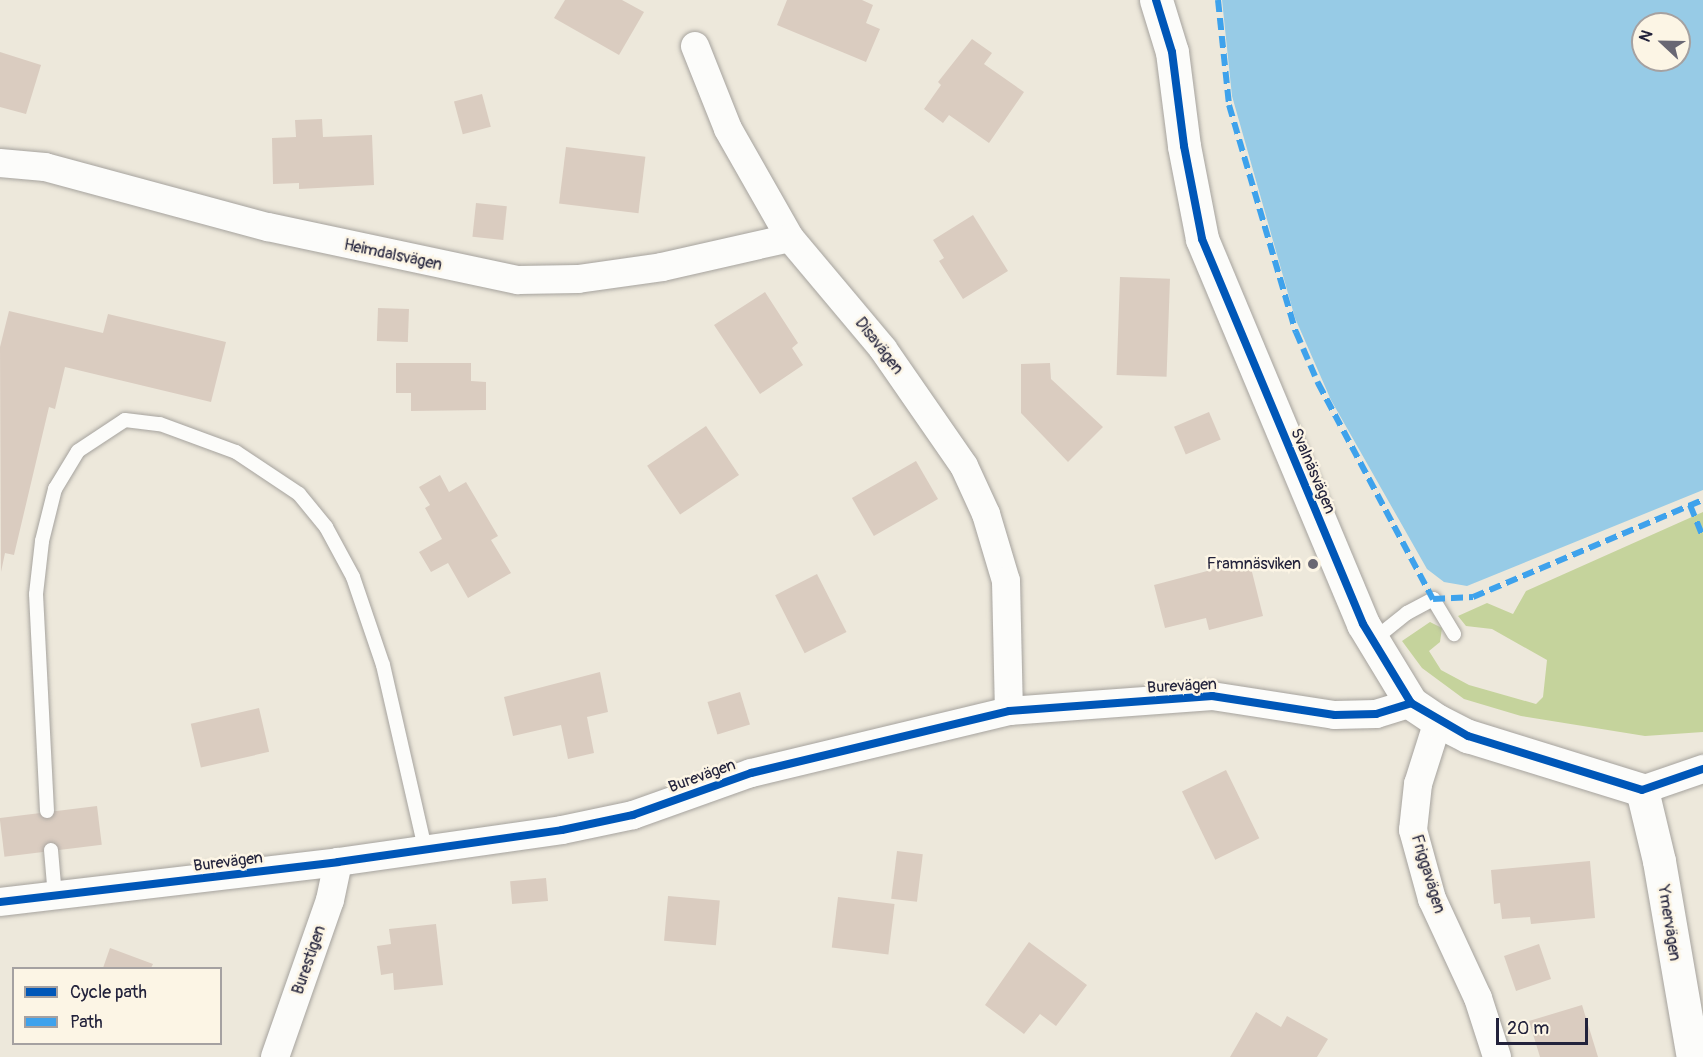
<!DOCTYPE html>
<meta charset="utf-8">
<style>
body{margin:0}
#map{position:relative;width:1703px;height:1057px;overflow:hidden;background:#ede8db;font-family:Pangolin,sans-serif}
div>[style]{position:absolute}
.green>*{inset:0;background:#c5d39c}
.water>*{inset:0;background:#97cbe6}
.building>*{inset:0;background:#daccc0;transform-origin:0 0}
.roads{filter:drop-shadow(0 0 2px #a6a39e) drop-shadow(0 0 2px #a6a39e)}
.lane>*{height:14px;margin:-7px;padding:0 7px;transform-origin:7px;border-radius:7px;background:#fcfcfa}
.street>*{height:28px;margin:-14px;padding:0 14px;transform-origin:14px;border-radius:14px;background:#fcfcfa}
.secondary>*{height:33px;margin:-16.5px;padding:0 16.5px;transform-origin:16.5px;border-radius:16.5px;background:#fcfcfa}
.quiet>*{height:6px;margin-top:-3px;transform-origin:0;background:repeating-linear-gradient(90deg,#3ea2ec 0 12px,transparent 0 18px)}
.cycleway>*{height:8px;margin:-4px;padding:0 4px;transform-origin:4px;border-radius:4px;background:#0057b8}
.dots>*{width:16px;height:16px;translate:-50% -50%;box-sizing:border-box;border:3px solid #fcf5e5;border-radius:50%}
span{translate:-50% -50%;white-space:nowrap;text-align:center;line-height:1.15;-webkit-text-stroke:5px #fcf5e5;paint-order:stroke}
.street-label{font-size:16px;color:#22223b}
.poi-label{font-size:16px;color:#22223b}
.right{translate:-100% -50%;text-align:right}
.legend{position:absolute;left:12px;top:967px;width:210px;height:78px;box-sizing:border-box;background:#fcf5e5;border:2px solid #a5a1a1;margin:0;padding:8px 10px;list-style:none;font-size:18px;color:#22223b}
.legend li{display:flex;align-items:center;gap:12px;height:30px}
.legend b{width:30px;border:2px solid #a5a1a1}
.north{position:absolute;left:1631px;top:12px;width:60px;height:60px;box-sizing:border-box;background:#fcf5e5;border:2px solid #a5a1a1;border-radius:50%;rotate:292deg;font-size:16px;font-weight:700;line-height:24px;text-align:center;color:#22223b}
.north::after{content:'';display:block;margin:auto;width:21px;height:27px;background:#696773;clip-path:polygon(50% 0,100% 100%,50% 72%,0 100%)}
.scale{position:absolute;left:1496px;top:1018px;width:92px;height:27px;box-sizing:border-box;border:3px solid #22223b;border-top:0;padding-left:8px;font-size:18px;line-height:21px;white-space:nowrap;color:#22223b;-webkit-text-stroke:4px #fcf5e5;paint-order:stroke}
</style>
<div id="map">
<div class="green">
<i style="clip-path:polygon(1703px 512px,1703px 732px,1645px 736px,1521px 716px,1464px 699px,1422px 668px,1402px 641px,1430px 622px,1442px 628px,1440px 642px,1429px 651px,1441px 670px,1469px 685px,1536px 704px,1543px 697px,1547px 660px,1492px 629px,1466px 626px,1458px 616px,1487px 603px,1513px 614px,1526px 591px)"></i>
</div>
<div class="water">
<i style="clip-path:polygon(evenodd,1222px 0,1703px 0,1703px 490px,1467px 586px,1444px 582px,1427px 569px,1331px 400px,1295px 318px,1232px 96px,1222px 0,1643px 24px,1679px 24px,1679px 60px,1643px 60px,1643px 24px)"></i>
</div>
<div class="building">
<i style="clip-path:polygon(565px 0,622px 0,644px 12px,619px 55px,554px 18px)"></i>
<i style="clip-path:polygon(787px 0,862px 0,873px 5px,866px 23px,880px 29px,866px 62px,777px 25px)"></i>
<i style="clip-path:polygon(972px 39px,992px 53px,984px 64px,1024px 92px,989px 143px,949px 115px,943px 123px,924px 109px,941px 85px,938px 82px)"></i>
<i style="clip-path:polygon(0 52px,41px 65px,26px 114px,0 107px)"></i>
<i style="left:482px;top:94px;width:34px;height:29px;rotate:75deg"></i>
<i style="clip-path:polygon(322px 119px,323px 137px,372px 135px,374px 185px,299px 189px,299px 183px,273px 184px,272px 138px,296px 137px,295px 120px)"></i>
<i style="left:566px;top:147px;width:80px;height:57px;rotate:7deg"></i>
<i style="left:476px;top:203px;width:31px;height:34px;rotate:6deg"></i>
<i style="clip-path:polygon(973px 215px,1008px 271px,963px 299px,939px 261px,944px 258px,933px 240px)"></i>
<i style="left:1120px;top:277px;width:50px;height:98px;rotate:2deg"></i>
<i style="clip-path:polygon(765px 292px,798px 343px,792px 348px,803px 365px,760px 394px,714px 325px)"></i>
<i style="left:378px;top:308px;width:31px;height:33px;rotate:2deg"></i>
<i style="clip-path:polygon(9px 311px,103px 333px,108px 314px,226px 342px,211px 402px,65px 367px,55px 409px,49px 407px,14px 555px,5px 553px,1px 572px,0 347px)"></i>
<i style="clip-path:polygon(396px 363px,471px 363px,471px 381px,486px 382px,486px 410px,411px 411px,411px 393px,396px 393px)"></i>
<i style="clip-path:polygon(1050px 363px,1051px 379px,1103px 427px,1068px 462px,1021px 413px,1021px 364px)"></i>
<i style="left:1209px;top:412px;width:30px;height:38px;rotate:67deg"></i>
<i style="left:706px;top:426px;width:59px;height:71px;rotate:56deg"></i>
<i style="left:916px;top:461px;width:44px;height:74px;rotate:60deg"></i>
<i style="clip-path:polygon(440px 475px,449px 492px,466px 482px,498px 536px,491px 540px,511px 573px,468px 598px,448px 563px,431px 572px,419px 552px,442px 539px,425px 508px,430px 505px,419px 487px)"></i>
<i style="clip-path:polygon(1249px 560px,1263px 616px,1209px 630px,1206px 618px,1165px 628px,1154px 585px)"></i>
<i style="left:817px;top:574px;width:65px;height:47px;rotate:63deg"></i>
<i style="clip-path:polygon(600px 672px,608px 712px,587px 717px,594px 753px,568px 759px,561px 725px,513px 736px,504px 697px)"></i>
<i style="left:740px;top:692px;width:34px;height:34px;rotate:73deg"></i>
<i style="left:259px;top:708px;width:45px;height:70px;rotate:77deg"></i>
<i style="left:1226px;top:770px;width:76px;height:49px;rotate:64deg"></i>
<i style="left:97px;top:806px;width:39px;height:98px;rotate:83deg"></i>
<i style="left:897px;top:851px;width:26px;height:48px;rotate:7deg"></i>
<i style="clip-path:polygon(1590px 861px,1595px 918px,1531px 924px,1530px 917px,1502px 919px,1500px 903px,1494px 904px,1491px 870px)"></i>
<i style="left:546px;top:878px;width:23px;height:36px;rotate:85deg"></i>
<i style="left:668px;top:896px;width:52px;height:45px;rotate:5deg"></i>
<i style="left:838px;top:897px;width:57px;height:51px;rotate:7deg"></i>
<i style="clip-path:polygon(436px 924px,443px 985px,394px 990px,393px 973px,381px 975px,377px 946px,391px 944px,389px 929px)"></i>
<i style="clip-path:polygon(1029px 942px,1087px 985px,1056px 1026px,1040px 1014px,1024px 1034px,985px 1005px)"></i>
<i style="left:1539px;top:944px;width:37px;height:37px;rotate:71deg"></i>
<i style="clip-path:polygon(110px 948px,153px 964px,151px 968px,103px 968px)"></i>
<i style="clip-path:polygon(1582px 1005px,1598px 1057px,1540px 1057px,1529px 1021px)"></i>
<i style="clip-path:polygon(1256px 1012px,1281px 1027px,1287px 1016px,1328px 1039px,1317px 1057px,1230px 1057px)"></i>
</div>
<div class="roads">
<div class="lane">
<i style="left:1372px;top:641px;width:45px;rotate:-38.7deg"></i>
<i style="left:1407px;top:613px;width:30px;rotate:-28deg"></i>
<i style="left:1433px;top:599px;width:41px;rotate:59deg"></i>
<i style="left:47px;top:811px;width:217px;rotate:-92.9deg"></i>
<i style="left:36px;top:594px;width:53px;rotate:-83.5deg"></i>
<i style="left:42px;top:541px;width:54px;rotate:-76deg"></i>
<i style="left:55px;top:489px;width:44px;rotate:-58.8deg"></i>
<i style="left:78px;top:451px;width:56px;rotate:-33.4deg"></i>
<i style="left:125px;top:420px;width:35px;rotate:7deg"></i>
<i style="left:160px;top:424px;width:81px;rotate:20.2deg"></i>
<i style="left:236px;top:452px;width:76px;rotate:33.7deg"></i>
<i style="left:299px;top:494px;width:43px;rotate:50.7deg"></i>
<i style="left:326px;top:527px;width:57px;rotate:61.6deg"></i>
<i style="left:353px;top:577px;width:93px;rotate:71.2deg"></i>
<i style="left:383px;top:665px;width:189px;rotate:77.1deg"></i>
<i style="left:51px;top:850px;width:47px;rotate:85.1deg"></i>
</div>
<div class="street">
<i style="left:695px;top:46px;width:89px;rotate:68.3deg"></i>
<i style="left:728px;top:129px;width:125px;rotate:60.4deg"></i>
<i style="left:790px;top:238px;width:145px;rotate:50deg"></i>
<i style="left:883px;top:349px;width:142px;rotate:55.3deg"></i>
<i style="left:964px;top:466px;width:53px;rotate:65.4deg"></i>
<i style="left:986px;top:514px;width:70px;rotate:73.4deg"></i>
<i style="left:1006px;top:581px;width:130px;rotate:88.7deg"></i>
<i style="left:0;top:163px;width:45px;rotate:5.1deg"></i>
<i style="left:45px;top:167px;width:231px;rotate:15.1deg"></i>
<i style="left:268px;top:227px;width:256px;rotate:12deg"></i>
<i style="left:518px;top:280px;width:60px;rotate:-1deg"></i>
<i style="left:578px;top:279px;width:85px;rotate:-8.1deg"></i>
<i style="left:662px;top:267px;width:131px;rotate:-12.8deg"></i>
<i style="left:1438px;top:721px;width:66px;rotate:107.6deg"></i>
<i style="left:1418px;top:784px;width:46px;rotate:96.2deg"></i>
<i style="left:1413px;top:830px;width:72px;rotate:74.6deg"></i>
<i style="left:1432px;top:899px;width:109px;rotate:65.1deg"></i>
<i style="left:1478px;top:998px;width:62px;rotate:72.1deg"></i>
<i style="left:1642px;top:790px;width:65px;rotate:-19deg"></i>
<i style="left:0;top:902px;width:340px;rotate:-6.7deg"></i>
<i style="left:338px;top:862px;width:226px;rotate:-8.1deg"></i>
<i style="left:562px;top:830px;width:73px;rotate:-11.9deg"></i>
<i style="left:633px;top:815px;width:125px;rotate:-19.6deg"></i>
<i style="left:751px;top:773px;width:265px;rotate:-13.5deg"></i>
<i style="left:1009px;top:711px;width:204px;rotate:-4.2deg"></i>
<i style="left:1212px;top:696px;width:124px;rotate:8.8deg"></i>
<i style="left:1335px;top:715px;width:41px;rotate:-1.4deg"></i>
<i style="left:1376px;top:714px;width:37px;rotate:-17deg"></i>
<i style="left:275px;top:1057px;width:166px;rotate:-70.7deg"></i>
<i style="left:330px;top:900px;width:39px;rotate:-78deg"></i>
</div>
<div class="secondary">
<i style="left:1156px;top:0;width:54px;rotate:72.9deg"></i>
<i style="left:1172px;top:52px;width:95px;rotate:82.7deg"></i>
<i style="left:1184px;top:146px;width:95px;rotate:79deg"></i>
<i style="left:1202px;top:239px;width:417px;rotate:67.3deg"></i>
<i style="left:1363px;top:624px;width:92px;rotate:58.7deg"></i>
<i style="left:1411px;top:703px;width:32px;rotate:34deg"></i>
<i style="left:1438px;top:721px;width:34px;rotate:27deg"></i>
<i style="left:1468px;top:736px;width:182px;rotate:17.2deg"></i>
<i style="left:1642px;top:790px;width:73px;rotate:76.5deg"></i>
<i style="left:1659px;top:861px;width:199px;rotate:80.2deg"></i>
</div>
</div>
<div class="quiet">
<i style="left:1218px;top:0;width:106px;rotate:84deg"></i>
<i style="left:1229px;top:105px;width:237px;rotate:73.6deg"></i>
<i style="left:1296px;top:332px;width:56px;rotate:66.7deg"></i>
<i style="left:1318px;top:383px;width:245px;rotate:62deg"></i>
<i style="left:1433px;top:599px;width:40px;rotate:-2.9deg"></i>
<i style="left:1473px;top:597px;width:250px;rotate:-22.9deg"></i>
<i style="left:1690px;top:505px;width:35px;rotate:68deg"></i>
</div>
<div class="cycleway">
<i style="left:1156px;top:0;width:54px;rotate:72.9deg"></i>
<i style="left:1172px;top:52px;width:95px;rotate:82.7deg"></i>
<i style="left:1184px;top:146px;width:95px;rotate:79deg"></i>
<i style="left:1202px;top:239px;width:417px;rotate:67.3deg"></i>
<i style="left:1363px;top:624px;width:92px;rotate:58.7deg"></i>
<i style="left:1411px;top:703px;width:66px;rotate:30.1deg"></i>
<i style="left:1468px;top:736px;width:182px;rotate:17.2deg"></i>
<i style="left:1642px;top:790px;width:65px;rotate:-19deg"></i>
<i style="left:0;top:902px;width:340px;rotate:-6.7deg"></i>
<i style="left:338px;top:862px;width:226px;rotate:-8.1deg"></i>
<i style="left:562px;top:830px;width:73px;rotate:-11.9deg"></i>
<i style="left:633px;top:815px;width:125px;rotate:-19.6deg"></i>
<i style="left:751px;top:773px;width:265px;rotate:-13.5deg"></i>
<i style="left:1009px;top:711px;width:204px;rotate:-4.2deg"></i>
<i style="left:1212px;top:696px;width:124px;rotate:8.8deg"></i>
<i style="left:1335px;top:715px;width:41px;rotate:-1.4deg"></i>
<i style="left:1376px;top:714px;width:37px;rotate:-17deg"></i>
</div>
<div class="dots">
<i style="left:1313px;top:564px;background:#696773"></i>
</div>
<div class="street-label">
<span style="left:393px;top:255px;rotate:12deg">Heimdalsvägen</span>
<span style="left:879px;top:346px;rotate:52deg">Disavägen</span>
<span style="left:1313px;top:471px;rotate:67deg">Svalnäsvägen</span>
<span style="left:1182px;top:686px;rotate:-3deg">Burevägen</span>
<span style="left:702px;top:776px;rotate:-20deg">Burevägen</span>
<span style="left:228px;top:862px;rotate:-7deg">Burevägen</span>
<span style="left:1428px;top:874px;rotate:73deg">Friggavägen</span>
<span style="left:1669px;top:923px;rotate:81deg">Ymervägen</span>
<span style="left:309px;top:960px;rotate:-71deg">Burestigen</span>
</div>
<div class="poi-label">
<span class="right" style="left:1301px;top:564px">Framnäsviken</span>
</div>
<ul class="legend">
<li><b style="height:8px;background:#0057b8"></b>Cycle path</li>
<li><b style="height:8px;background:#3ea2ec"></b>Path</li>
</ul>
<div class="north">N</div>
<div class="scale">20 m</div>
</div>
